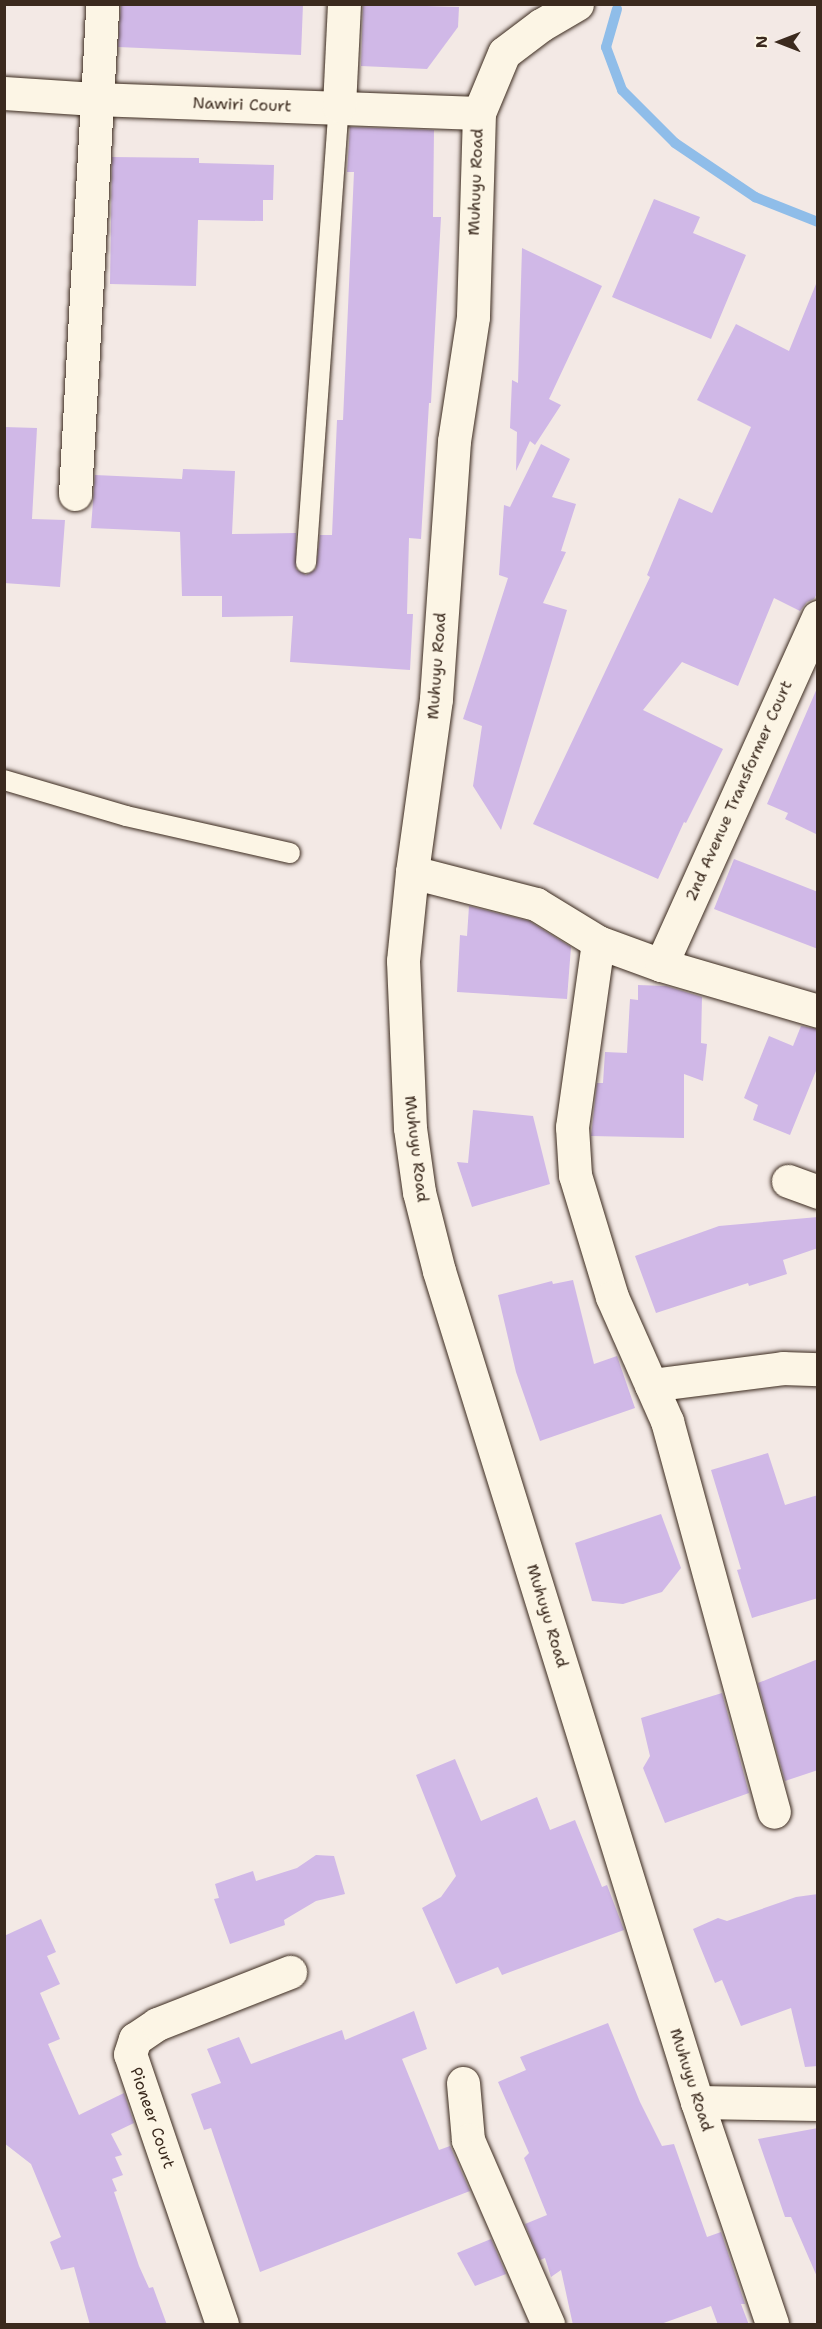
<!DOCTYPE html>
<style>
body{margin:0}
#map{position:relative;width:822px;height:2329px;overflow:hidden;background:#f3e9e5;font-family:"Shantell Sans",sans-serif}
div>[style]{position:absolute}
.stream>*{height:10px;margin:-5px;padding:0 5px;transform-origin:5px;border-radius:5px;background:#8fbde9}
.building>*{inset:0;background:#d0b8e7}
.roads{filter:drop-shadow(0 0 2px #3b2a1e) drop-shadow(0 0 2px #3b2a1e)}
.lane>*{height:20px;margin:-10px;padding:0 10px;transform-origin:10px;border-radius:10px;background:#fcf5e5}
.street>*{height:33px;margin:-16.5px;padding:0 16.5px;transform-origin:16.5px;border-radius:16.5px;background:#fcf5e5}
span{translate:-50% -50%;white-space:nowrap;text-align:center;line-height:1.15;-webkit-text-stroke:5px #fcf5e5;paint-order:stroke}
.street-label{font-size:16px;color:#3b2a1e}
.frame{position:absolute;inset:0;border:6px solid #3b2a1e;pointer-events:none}
.north{position:absolute;left:750px;top:12px;width:60px;height:60px;-webkit-text-stroke:4px #fcf5e5;paint-order:stroke;rotate:270deg;font-size:16px;font-weight:700;line-height:24px;text-align:center;color:#3b2a1e}
.north::after{content:'';display:block;margin:auto;width:21px;height:27px;background:#3b2a1e;clip-path:polygon(50% 0,100% 100%,50% 72%,0 100%)}
</style>
<div id="map">
<div class="stream">
<i style="left:617px;top:9px;width:40px;rotate:106deg"></i>
<i style="left:606px;top:47px;width:46px;rotate:69.6deg"></i>
<i style="left:622px;top:90px;width:75px;rotate:45deg"></i>
<i style="left:675px;top:143px;width:97px;rotate:34deg"></i>
<i style="left:755px;top:197px;width:68px;rotate:21.6deg"></i>
</div>
<div class="building">
<i style="clip-path:polygon(121px 4px,303px 4px,301px 55px,118px 47px)"></i>
<i style="clip-path:polygon(363px 4px,459px 7px,458px 27px,427px 69px,361px 66px)"></i>
<i style="clip-path:polygon(350px 127px,434px 130px,433px 217px,441px 217px,431px 403px,429px 403px,421px 539px,409px 538px,407px 614px,413px 614px,410px 670px,290px 662px,293px 616px,222px 617px,222px 596px,182px 596px,180px 532px,91px 528px,95px 475px,182px 479px,183px 469px,235px 471px,232px 534px,296px 533px,296px 569px,306px 575px,316px 569px,320px 535px,332px 535px,337px 420px,343px 420px,354px 172px,347px 172px)"></i>
<i style="clip-path:polygon(112px 157px,199px 158px,199px 163px,274px 165px,273px 200px,263px 200px,263px 221px,198px 220px,196px 286px,110px 284px)"></i>
<i style="clip-path:polygon(654px 199px,700px 217px,693px 233px,746px 255px,711px 339px,612px 297px)"></i>
<i style="clip-path:polygon(522px 248px,602px 286px,549px 399px,561px 405px,535px 445px,530px 441px,516px 471px,517px 432px,510px 428px,512px 380px,518px 383px)"></i>
<i style="clip-path:polygon(816px 284px,818px 592px,814px 599px,807px 602px,800px 611px,774px 598px,738px 686px,682px 662px,643px 710px,723px 749px,686px 823px,684px 822px,658px 879px,533px 824px,650px 577px,647px 575px,679px 498px,712px 513px,751px 427px,697px 400px,736px 324px,789px 351px)"></i>
<i style="clip-path:polygon(4px 427px,37px 428px,32px 519px,65px 520px,60px 587px,4px 583px)"></i>
<i style="clip-path:polygon(541px 444px,570px 459px,552px 497px,576px 504px,561px 551px,566px 552px,543px 603px,567px 610px,501px 830px,473px 786px,482px 726px,463px 719px,508px 578px,499px 575px,504px 505px,510px 507px)"></i>
<i style="clip-path:polygon(818px 686px,818px 835px,785px 819px,788px 813px,767px 804px)"></i>
<i style="clip-path:polygon(734px 859px,818px 892px,818px 949px,714px 909px)"></i>
<i style="clip-path:polygon(469px 906px,529px 921px,571px 947px,567px 999px,457px 992px,460px 935px,467px 936px)"></i>
<i style="clip-path:polygon(638px 985px,666px 986px,702px 997px,701px 1043px,707px 1044px,703px 1081px,684px 1074px,684px 1138px,591px 1136px,597px 1083px,603px 1083px,605px 1052px,627px 1053px,630px 999px,638px 1000px)"></i>
<i style="clip-path:polygon(801px 1026px,818px 1029px,818px 1066px,790px 1135px,753px 1120px,758px 1105px,744px 1098px,769px 1036px,793px 1046px)"></i>
<i style="clip-path:polygon(473px 1110px,533px 1116px,550px 1184px,472px 1207px,457px 1162px,468px 1163px)"></i>
<i style="clip-path:polygon(818px 1217px,818px 1248px,783px 1260px,787px 1274px,749px 1286px,748px 1283px,656px 1313px,635px 1256px,719px 1226px)"></i>
<i style="clip-path:polygon(573px 1280px,594px 1364px,617px 1356px,635px 1408px,540px 1441px,516px 1372px,498px 1295px,552px 1281px,553px 1284px)"></i>
<i style="clip-path:polygon(768px 1453px,785px 1505px,818px 1495px,818px 1598px,752px 1618px,737px 1570px,741px 1569px,711px 1470px)"></i>
<i style="clip-path:polygon(661px 1514px,681px 1568px,662px 1592px,623px 1604px,592px 1601px,575px 1543px)"></i>
<i style="clip-path:polygon(818px 1659px,818px 1770px,785px 1781px,758px 1683px)"></i>
<i style="clip-path:polygon(722px 1693px,749px 1793px,665px 1823px,643px 1768px,650px 1756px,641px 1718px)"></i>
<i style="clip-path:polygon(455px 1759px,481px 1821px,537px 1797px,550px 1830px,575px 1820px,602px 1887px,607px 1885px,624px 1930px,502px 1975px,498px 1967px,456px 1984px,422px 1908px,441px 1897px,456px 1876px,416px 1775px)"></i>
<i style="clip-path:polygon(316px 1855px,334px 1856px,345px 1894px,316px 1901px,284px 1920px,285px 1925px,230px 1944px,214px 1899px,219px 1898px,215px 1884px,253px 1871px,256px 1881px,297px 1868px)"></i>
<i style="clip-path:polygon(818px 1894px,818px 2066px,805px 2067px,791px 2008px,741px 2026px,722px 1980px,715px 1983px,693px 1929px,718px 1918px,727px 1921px,796px 1897px)"></i>
<i style="clip-path:polygon(41px 1919px,56px 1952px,47px 1956px,60px 1984px,40px 1993px,60px 2039px,48px 2044px,79px 2115px,124px 2093px,134px 2123px,111px 2134px,122px 2155px,115px 2157px,123px 2175px,112px 2179px,117px 2191px,114px 2192px,139px 2266px,149px 2288px,153px 2287px,167px 2325px,90px 2325px,74px 2267px,61px 2270px,50px 2242px,61px 2237px,31px 2164px,4px 2143px,4px 1936px)"></i>
<i style="clip-path:polygon(414px 2011px,427px 2049px,402px 2059px,439px 2150px,450px 2146px,470px 2191px,260px 2272px,211px 2128px,204px 2130px,191px 2094px,221px 2083px,207px 2049px,239px 2037px,251px 2064px,342px 2030px,345px 2040px)"></i>
<i style="clip-path:polygon(608px 2023px,640px 2102px,662px 2146px,674px 2144px,707px 2237px,721px 2232px,745px 2304px,741px 2304px,749px 2325px,718px 2325px,711px 2306px,658px 2325px,573px 2325px,561px 2270px,551px 2277px,545px 2258px,540px 2260px,525px 2224px,547px 2215px,524px 2158px,529px 2153px,498px 2082px,526px 2070px,520px 2057px)"></i>
<i style="clip-path:polygon(818px 2128px,818px 2279px,791px 2217px,785px 2217px,758px 2139px)"></i>
<i style="clip-path:polygon(491px 2239px,506px 2274px,475px 2286px,457px 2253px)"></i>
</div>
<div class="roads">
<div class="lane">
<i style="left:306px;top:563px;width:458px;rotate:-85.9deg"></i>
<i style="left:4px;top:780px;width:127px;rotate:16.4deg"></i>
<i style="left:126px;top:816px;width:168px;rotate:12.7deg"></i>
</div>
<div class="street">
<i style="left:577px;top:4px;width:42px;rotate:149.7deg"></i>
<i style="left:541px;top:25px;width:46px;rotate:142.9deg"></i>
<i style="left:504px;top:53px;width:65px;rotate:112.6deg"></i>
<i style="left:479px;top:113px;width:204px;rotate:91.7deg"></i>
<i style="left:473px;top:317px;width:125px;rotate:98.7deg"></i>
<i style="left:454px;top:441px;width:259px;rotate:94deg"></i>
<i style="left:436px;top:699px;width:175px;rotate:97.9deg"></i>
<i style="left:412px;top:872px;width:89px;rotate:95.8deg"></i>
<i style="left:403px;top:961px;width:167px;rotate:87.6deg"></i>
<i style="left:410px;top:1128px;width:65px;rotate:82deg"></i>
<i style="left:419px;top:1192px;width:81px;rotate:75.8deg"></i>
<i style="left:439px;top:1271px;width:870px;rotate:72.75deg"></i>
<i style="left:697px;top:2102px;width:234px;rotate:71.3deg"></i>
<i style="left:4px;top:93px;width:91px;rotate:3.8deg"></i>
<i style="left:95px;top:99px;width:384px;rotate:2.1deg"></i>
<i style="left:339px;top:106px;width:102px;rotate:-87.2deg"></i>
<i style="left:75px;top:494px;width:491px;rotate:-86.8deg"></i>
<i style="left:412px;top:872px;width:128px;rotate:14.5deg"></i>
<i style="left:536px;top:904px;width:73px;rotate:31.5deg"></i>
<i style="left:598px;top:942px;width:67px;rotate:20.1deg"></i>
<i style="left:661px;top:965px;width:164px;rotate:16.3deg"></i>
<i style="left:598px;top:942px;width:187px;rotate:98deg"></i>
<i style="left:572px;top:1127px;width:48px;rotate:86.4deg"></i>
<i style="left:575px;top:1175px;width:127px;rotate:73.1deg"></i>
<i style="left:612px;top:1297px;width:136px;rotate:66.1deg"></i>
<i style="left:667px;top:1421px;width:405px;rotate:74.7deg"></i>
<i style="left:661px;top:965px;width:382px;rotate:-65.7deg"></i>
<i style="left:788px;top:1181px;width:32px;rotate:20deg"></i>
<i style="left:651px;top:1385px;width:133px;rotate:-7.3deg"></i>
<i style="left:783px;top:1368px;width:35px;rotate:2deg"></i>
<i style="left:463px;top:2083px;width:57px;rotate:85deg"></i>
<i style="left:468px;top:2140px;width:201px;rotate:66.5deg"></i>
<i style="left:697px;top:2102px;width:121px;rotate:0.9deg"></i>
<i style="left:222px;top:2324px;width:285px;rotate:-108.8deg"></i>
<i style="left:130px;top:2054px;width:16px;rotate:-72deg"></i>
<i style="left:135px;top:2039px;width:27px;rotate:-34deg"></i>
<i style="left:157px;top:2024px;width:143px;rotate:-21.4deg"></i>
</div>
</div>
<div class="street-label">
<span style="left:242px;top:105px;rotate:2deg">Nawiri Court</span>
<span style="left:476px;top:182px;rotate:-88deg">Muhuyu Road</span>
<span style="left:437px;top:666px;rotate:-86deg">Muhuyu Road</span>
<span style="left:739px;top:791px;rotate:-66deg">2nd Avenue Transformer Court</span>
<span style="left:416px;top:1149px;rotate:83deg">Muhuyu Road</span>
<span style="left:547px;top:1616px;rotate:73deg">Muhuyu Road</span>
<span style="left:691px;top:2080px;rotate:72deg">Muhuyu Road</span>
<span style="left:152px;top:2118px;rotate:71deg">Pioneer Court</span>
</div>
<div class="frame"></div>
<div class="north">N</div>
</div>
